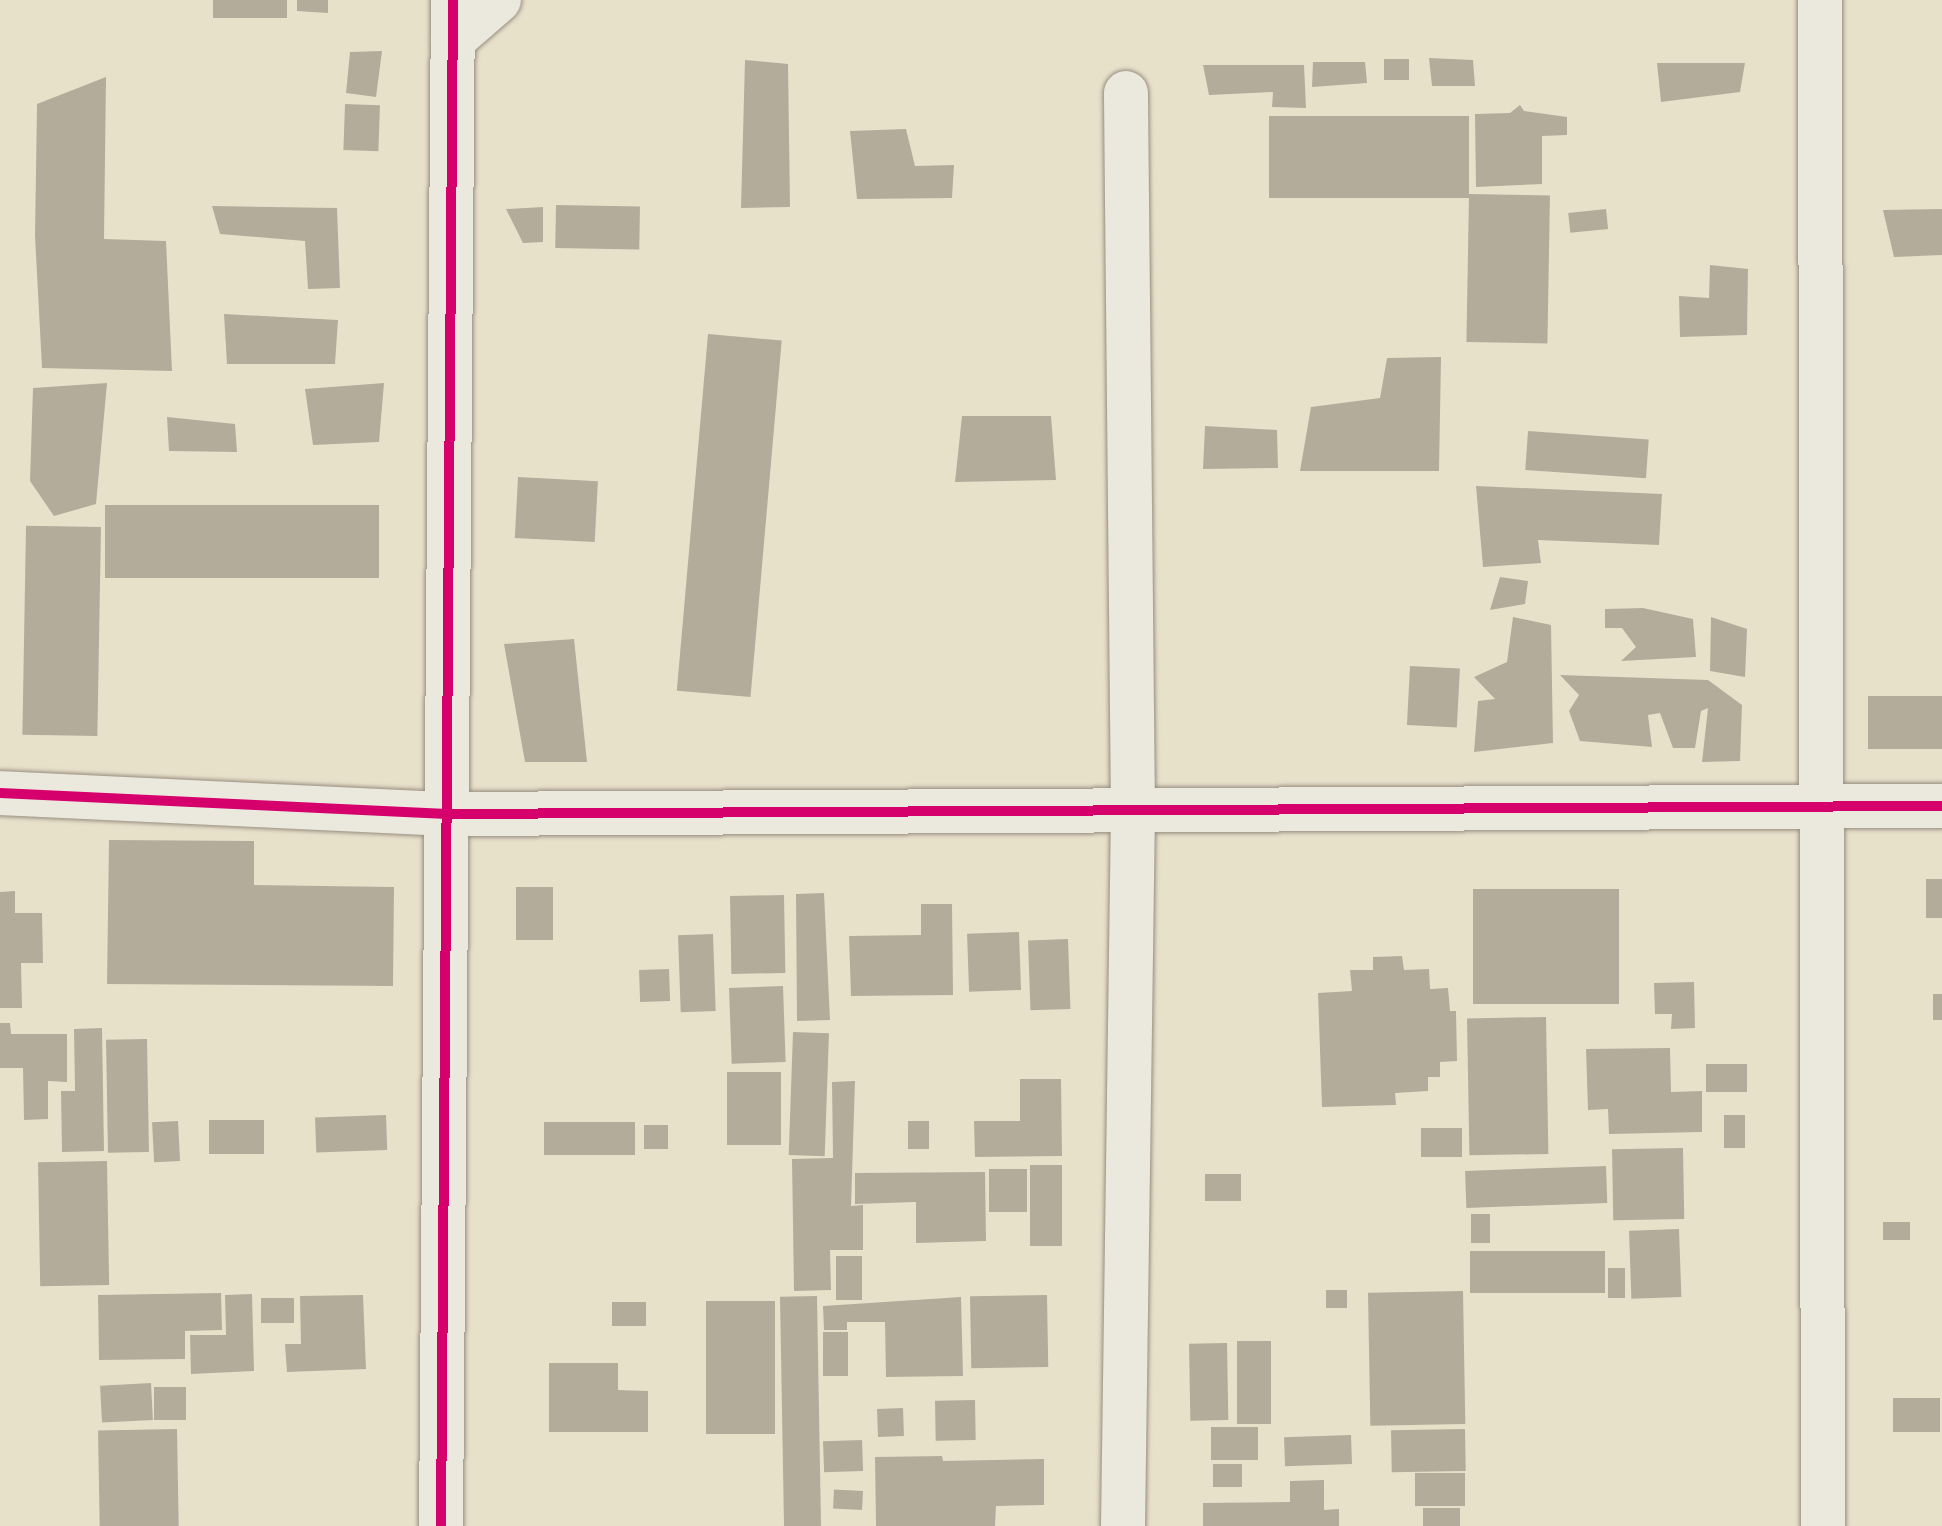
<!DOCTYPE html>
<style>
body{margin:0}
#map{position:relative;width:1942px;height:1526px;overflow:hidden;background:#e8e1ca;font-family:"Libre Caslon Text",serif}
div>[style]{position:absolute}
.building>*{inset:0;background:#b3ac9b;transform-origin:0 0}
.roads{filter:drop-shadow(0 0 2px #978e80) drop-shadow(0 0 2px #978e80)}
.street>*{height:44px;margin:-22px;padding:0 22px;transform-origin:22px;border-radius:22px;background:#ebe8dd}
.secondary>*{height:44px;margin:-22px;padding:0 22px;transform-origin:22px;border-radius:22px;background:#ebe8dd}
.cycleway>*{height:10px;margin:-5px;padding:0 5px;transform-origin:5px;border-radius:5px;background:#d6006c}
span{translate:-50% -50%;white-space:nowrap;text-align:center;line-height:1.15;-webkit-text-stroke:6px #f8efd4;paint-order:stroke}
</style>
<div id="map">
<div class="building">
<i style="left:213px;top:0;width:74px;height:18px"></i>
<i style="clip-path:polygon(297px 0,328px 0,328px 13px,297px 11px)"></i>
<i style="clip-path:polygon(382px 51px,376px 97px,346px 93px,350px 52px)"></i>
<i style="clip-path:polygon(1429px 58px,1473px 60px,1475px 86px,1432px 86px)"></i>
<i style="left:1384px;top:59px;width:25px;height:21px"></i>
<i style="clip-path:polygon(745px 60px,788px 64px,790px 207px,741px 208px)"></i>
<i style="clip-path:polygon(1313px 62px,1365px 62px,1367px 83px,1312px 87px)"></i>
<i style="clip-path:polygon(1657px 63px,1745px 63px,1740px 92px,1661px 102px)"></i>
<i style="clip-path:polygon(1203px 65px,1304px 65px,1306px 108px,1272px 107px,1273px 92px,1209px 95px)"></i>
<i style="clip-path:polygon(106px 77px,104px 239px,166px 241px,172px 371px,42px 368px,35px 236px,37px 104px)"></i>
<i style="left:345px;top:104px;width:35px;height:46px;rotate:2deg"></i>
<i style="clip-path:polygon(1520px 105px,1524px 111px,1567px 117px,1567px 135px,1542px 136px,1542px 184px,1476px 187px,1475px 114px,1510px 113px)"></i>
<i style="left:1269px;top:116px;width:200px;height:82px"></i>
<i style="clip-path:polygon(906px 129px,915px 166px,954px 165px,952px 198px,857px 199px,850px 131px)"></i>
<i style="left:1469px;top:194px;width:81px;height:148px;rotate:1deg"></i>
<i style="left:556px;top:205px;width:84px;height:43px;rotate:1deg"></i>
<i style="clip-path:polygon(212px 206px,337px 208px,340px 288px,308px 289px,305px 241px,220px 234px)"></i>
<i style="clip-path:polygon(543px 207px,543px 242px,523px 243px,506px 209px)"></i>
<i style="left:1606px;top:209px;width:20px;height:38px;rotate:84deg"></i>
<i style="clip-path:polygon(1942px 209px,1942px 255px,1894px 257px,1883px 210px)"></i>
<i style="clip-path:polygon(1710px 265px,1748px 269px,1747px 335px,1680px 337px,1679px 296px,1709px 298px)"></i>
<i style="clip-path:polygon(224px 314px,338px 320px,335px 364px,227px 364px)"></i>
<i style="left:708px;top:334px;width:74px;height:358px;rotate:5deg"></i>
<i style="clip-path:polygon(1441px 357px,1439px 471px,1300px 471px,1311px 407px,1380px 398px,1387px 358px)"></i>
<i style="clip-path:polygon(107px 383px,96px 504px,54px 516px,30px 481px,33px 388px)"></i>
<i style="clip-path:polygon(384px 383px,379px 442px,313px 445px,305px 389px)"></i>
<i style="clip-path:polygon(962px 416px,1051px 416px,1056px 480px,955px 482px)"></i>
<i style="clip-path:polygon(167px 417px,235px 424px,237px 452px,169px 451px)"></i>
<i style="clip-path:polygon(1205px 426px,1277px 430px,1278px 468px,1203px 469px)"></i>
<i style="left:1528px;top:431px;width:121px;height:39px;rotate:4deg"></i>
<i style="left:518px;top:477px;width:80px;height:61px;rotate:3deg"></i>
<i style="clip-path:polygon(1476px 486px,1662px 494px,1659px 545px,1538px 540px,1541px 563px,1483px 567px)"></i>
<i style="left:379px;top:505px;width:73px;height:274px;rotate:90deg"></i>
<i style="left:101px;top:527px;width:209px;height:75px;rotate:91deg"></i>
<i style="clip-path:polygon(1500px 577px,1528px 581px,1525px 604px,1490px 610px)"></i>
<i style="clip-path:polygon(1643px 608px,1693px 619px,1696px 657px,1621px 661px,1636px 647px,1622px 628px,1605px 628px,1605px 609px)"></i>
<i style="clip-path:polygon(1513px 617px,1551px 625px,1553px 743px,1474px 752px,1478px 701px,1495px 699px,1474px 677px,1507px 662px)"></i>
<i style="clip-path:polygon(1711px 617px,1747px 629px,1745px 677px,1710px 671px)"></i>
<i style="clip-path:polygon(574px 639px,587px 762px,525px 762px,504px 644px)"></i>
<i style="left:1410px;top:666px;width:50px;height:59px;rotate:3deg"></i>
<i style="clip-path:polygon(1560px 675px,1708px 680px,1742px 705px,1740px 761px,1702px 762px,1708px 708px,1701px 711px,1695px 748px,1673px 748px,1660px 713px,1648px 715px,1652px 747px,1580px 741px,1569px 711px,1579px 695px)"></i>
<i style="left:1942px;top:696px;width:53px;height:74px;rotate:90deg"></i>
<i style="clip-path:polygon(109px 840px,254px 841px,254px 885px,394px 887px,393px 986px,107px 984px)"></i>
<i style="left:1926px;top:879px;width:16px;height:39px"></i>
<i style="left:516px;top:887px;width:37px;height:53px"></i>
<i style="left:1619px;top:889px;width:115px;height:146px;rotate:90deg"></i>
<i style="clip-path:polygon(15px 891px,15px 913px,42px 913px,43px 963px,21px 963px,22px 1008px,0 1008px,0 892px)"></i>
<i style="clip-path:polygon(824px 893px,830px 1020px,797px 1021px,796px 894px)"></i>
<i style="left:784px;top:895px;width:78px;height:54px;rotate:89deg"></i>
<i style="clip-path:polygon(921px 904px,952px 904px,953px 995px,851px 996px,849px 936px,921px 935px)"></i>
<i style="left:1019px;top:932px;width:58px;height:52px;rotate:88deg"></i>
<i style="left:713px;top:934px;width:77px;height:35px;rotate:88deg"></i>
<i style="left:1068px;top:939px;width:70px;height:40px;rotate:88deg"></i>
<i style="clip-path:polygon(1402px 956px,1404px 970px,1429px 969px,1430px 989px,1448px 988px,1450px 1011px,1456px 1011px,1457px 1061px,1440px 1062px,1440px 1077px,1428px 1077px,1428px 1091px,1395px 1093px,1396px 1105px,1322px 1107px,1318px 993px,1352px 991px,1350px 970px,1373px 970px,1373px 957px)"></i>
<i style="left:669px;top:969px;width:32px;height:30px;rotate:88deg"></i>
<i style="clip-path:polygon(1694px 982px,1695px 1028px,1671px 1029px,1672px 1014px,1655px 1014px,1654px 983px)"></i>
<i style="left:783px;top:986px;width:76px;height:54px;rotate:88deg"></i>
<i style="left:1933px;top:994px;width:9px;height:26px"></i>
<i style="left:1546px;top:1017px;width:137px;height:79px;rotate:89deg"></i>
<i style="clip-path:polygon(0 1023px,10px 1023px,11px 1034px,67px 1034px,67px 1082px,48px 1081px,48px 1119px,24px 1120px,23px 1068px,0 1068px)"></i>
<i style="clip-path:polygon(102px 1028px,104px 1151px,62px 1152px,61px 1091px,75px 1091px,74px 1029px)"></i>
<i style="left:793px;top:1032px;width:36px;height:123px;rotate:2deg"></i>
<i style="left:147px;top:1039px;width:113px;height:41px;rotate:89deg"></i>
<i style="clip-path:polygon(1670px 1048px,1671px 1092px,1702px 1091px,1702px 1132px,1609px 1134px,1608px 1109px,1588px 1110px,1586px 1049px)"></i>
<i style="left:1706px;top:1064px;width:41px;height:28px"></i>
<i style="left:781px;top:1072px;width:73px;height:54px;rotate:90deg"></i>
<i style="clip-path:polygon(1020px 1079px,1061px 1079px,1062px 1156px,975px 1157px,974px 1121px,1020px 1121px)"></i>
<i style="clip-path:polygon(855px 1081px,851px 1206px,863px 1205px,863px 1250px,830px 1250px,831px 1290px,794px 1291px,792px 1159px,833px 1158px,832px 1082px)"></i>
<i style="left:386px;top:1115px;width:35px;height:71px;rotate:88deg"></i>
<i style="left:1724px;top:1115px;width:21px;height:33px"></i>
<i style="left:264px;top:1120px;width:34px;height:55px;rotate:90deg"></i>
<i style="left:178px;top:1121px;width:40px;height:26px;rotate:87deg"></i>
<i style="left:929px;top:1121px;width:28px;height:21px;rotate:90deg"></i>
<i style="left:635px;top:1122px;width:33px;height:91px;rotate:90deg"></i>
<i style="left:644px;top:1125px;width:24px;height:24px"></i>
<i style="left:1421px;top:1128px;width:41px;height:29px"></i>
<i style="left:1683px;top:1148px;width:71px;height:71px;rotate:89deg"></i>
<i style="left:107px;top:1161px;width:124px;height:69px;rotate:89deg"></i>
<i style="left:1030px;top:1165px;width:32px;height:81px"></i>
<i style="left:1606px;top:1166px;width:37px;height:141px;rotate:88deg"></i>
<i style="left:1027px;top:1169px;width:43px;height:38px;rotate:90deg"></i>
<i style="clip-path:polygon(985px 1172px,986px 1241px,916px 1243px,916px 1202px,855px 1204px,855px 1173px)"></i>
<i style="left:1205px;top:1174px;width:36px;height:27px"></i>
<i style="left:1471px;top:1214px;width:19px;height:29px"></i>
<i style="left:1910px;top:1222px;width:18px;height:27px;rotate:90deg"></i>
<i style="left:1679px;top:1229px;width:68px;height:50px;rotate:88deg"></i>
<i style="left:1605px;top:1251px;width:42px;height:135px;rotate:90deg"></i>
<i style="left:836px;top:1256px;width:26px;height:44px"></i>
<i style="left:1625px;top:1268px;width:30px;height:17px;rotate:90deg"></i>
<i style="left:1347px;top:1290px;width:18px;height:21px;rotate:90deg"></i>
<i style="left:1463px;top:1291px;width:133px;height:95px;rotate:89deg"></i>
<i style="clip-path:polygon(221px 1293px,222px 1330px,185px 1331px,185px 1359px,99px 1360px,98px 1295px)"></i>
<i style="clip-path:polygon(252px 1294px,254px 1371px,191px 1374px,190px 1335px,226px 1335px,225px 1295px)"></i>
<i style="clip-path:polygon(363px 1295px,366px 1369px,287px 1372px,285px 1344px,301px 1344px,300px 1296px)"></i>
<i style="left:1047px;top:1295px;width:72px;height:77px;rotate:89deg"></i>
<i style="left:817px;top:1296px;width:230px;height:37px;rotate:89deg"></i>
<i style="clip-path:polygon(961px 1297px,963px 1376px,886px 1377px,885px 1322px,847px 1322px,847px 1330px,824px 1330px,823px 1306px)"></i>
<i style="left:261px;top:1298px;width:33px;height:25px"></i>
<i style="left:706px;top:1301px;width:69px;height:133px"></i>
<i style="left:646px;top:1302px;width:24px;height:34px;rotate:90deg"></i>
<i style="left:823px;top:1332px;width:25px;height:44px"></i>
<i style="left:1237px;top:1341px;width:34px;height:83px"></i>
<i style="left:1227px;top:1343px;width:77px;height:38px;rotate:89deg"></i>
<i style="clip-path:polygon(549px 1363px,618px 1363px,618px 1390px,648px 1391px,648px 1432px,549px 1432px)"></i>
<i style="left:151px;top:1383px;width:37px;height:51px;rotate:87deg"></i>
<i style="left:154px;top:1387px;width:32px;height:33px"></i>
<i style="left:1940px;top:1398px;width:34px;height:47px;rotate:90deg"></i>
<i style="left:975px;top:1400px;width:40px;height:40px;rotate:89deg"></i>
<i style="left:903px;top:1408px;width:28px;height:26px;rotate:88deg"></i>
<i style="left:1258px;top:1427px;width:33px;height:47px;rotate:90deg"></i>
<i style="left:177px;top:1429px;width:97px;height:79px;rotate:89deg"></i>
<i style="left:1465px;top:1429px;width:42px;height:74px;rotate:89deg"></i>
<i style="left:1351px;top:1435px;width:29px;height:67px;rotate:88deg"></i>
<i style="left:862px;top:1440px;width:31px;height:39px;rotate:88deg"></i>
<i style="clip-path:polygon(942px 1456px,943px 1461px,1044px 1459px,1044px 1505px,996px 1506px,995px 1526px,876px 1526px,875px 1457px)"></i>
<i style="left:1242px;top:1464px;width:23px;height:29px;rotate:90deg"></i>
<i style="left:1415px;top:1473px;width:50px;height:33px"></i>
<i style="clip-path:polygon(1324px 1480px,1324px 1510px,1339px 1509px,1339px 1526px,1203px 1526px,1203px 1503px,1290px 1502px,1290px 1481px)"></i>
<i style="left:863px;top:1491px;width:19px;height:29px;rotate:93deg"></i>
<i style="left:1423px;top:1508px;width:37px;height:18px"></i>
</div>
<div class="roads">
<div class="street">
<i style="left:1820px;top:0;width:1526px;rotate:89.89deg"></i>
<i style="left:453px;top:40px;width:61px;rotate:-41deg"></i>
<i style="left:441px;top:1526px;width:1526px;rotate:-89.55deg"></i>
<i style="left:1123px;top:1526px;width:713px;rotate:-89.2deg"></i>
<i style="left:1133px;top:813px;width:720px;rotate:-90.56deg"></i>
</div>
<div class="secondary">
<i style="left:0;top:793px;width:448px;rotate:2.7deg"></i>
<i style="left:448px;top:814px;width:1494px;rotate:-0.31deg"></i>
</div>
</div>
<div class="cycleway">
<i style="left:0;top:793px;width:448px;rotate:2.7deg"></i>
<i style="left:448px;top:814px;width:1494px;rotate:-0.31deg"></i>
<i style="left:441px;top:1526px;width:1526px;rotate:-89.55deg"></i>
</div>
</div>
